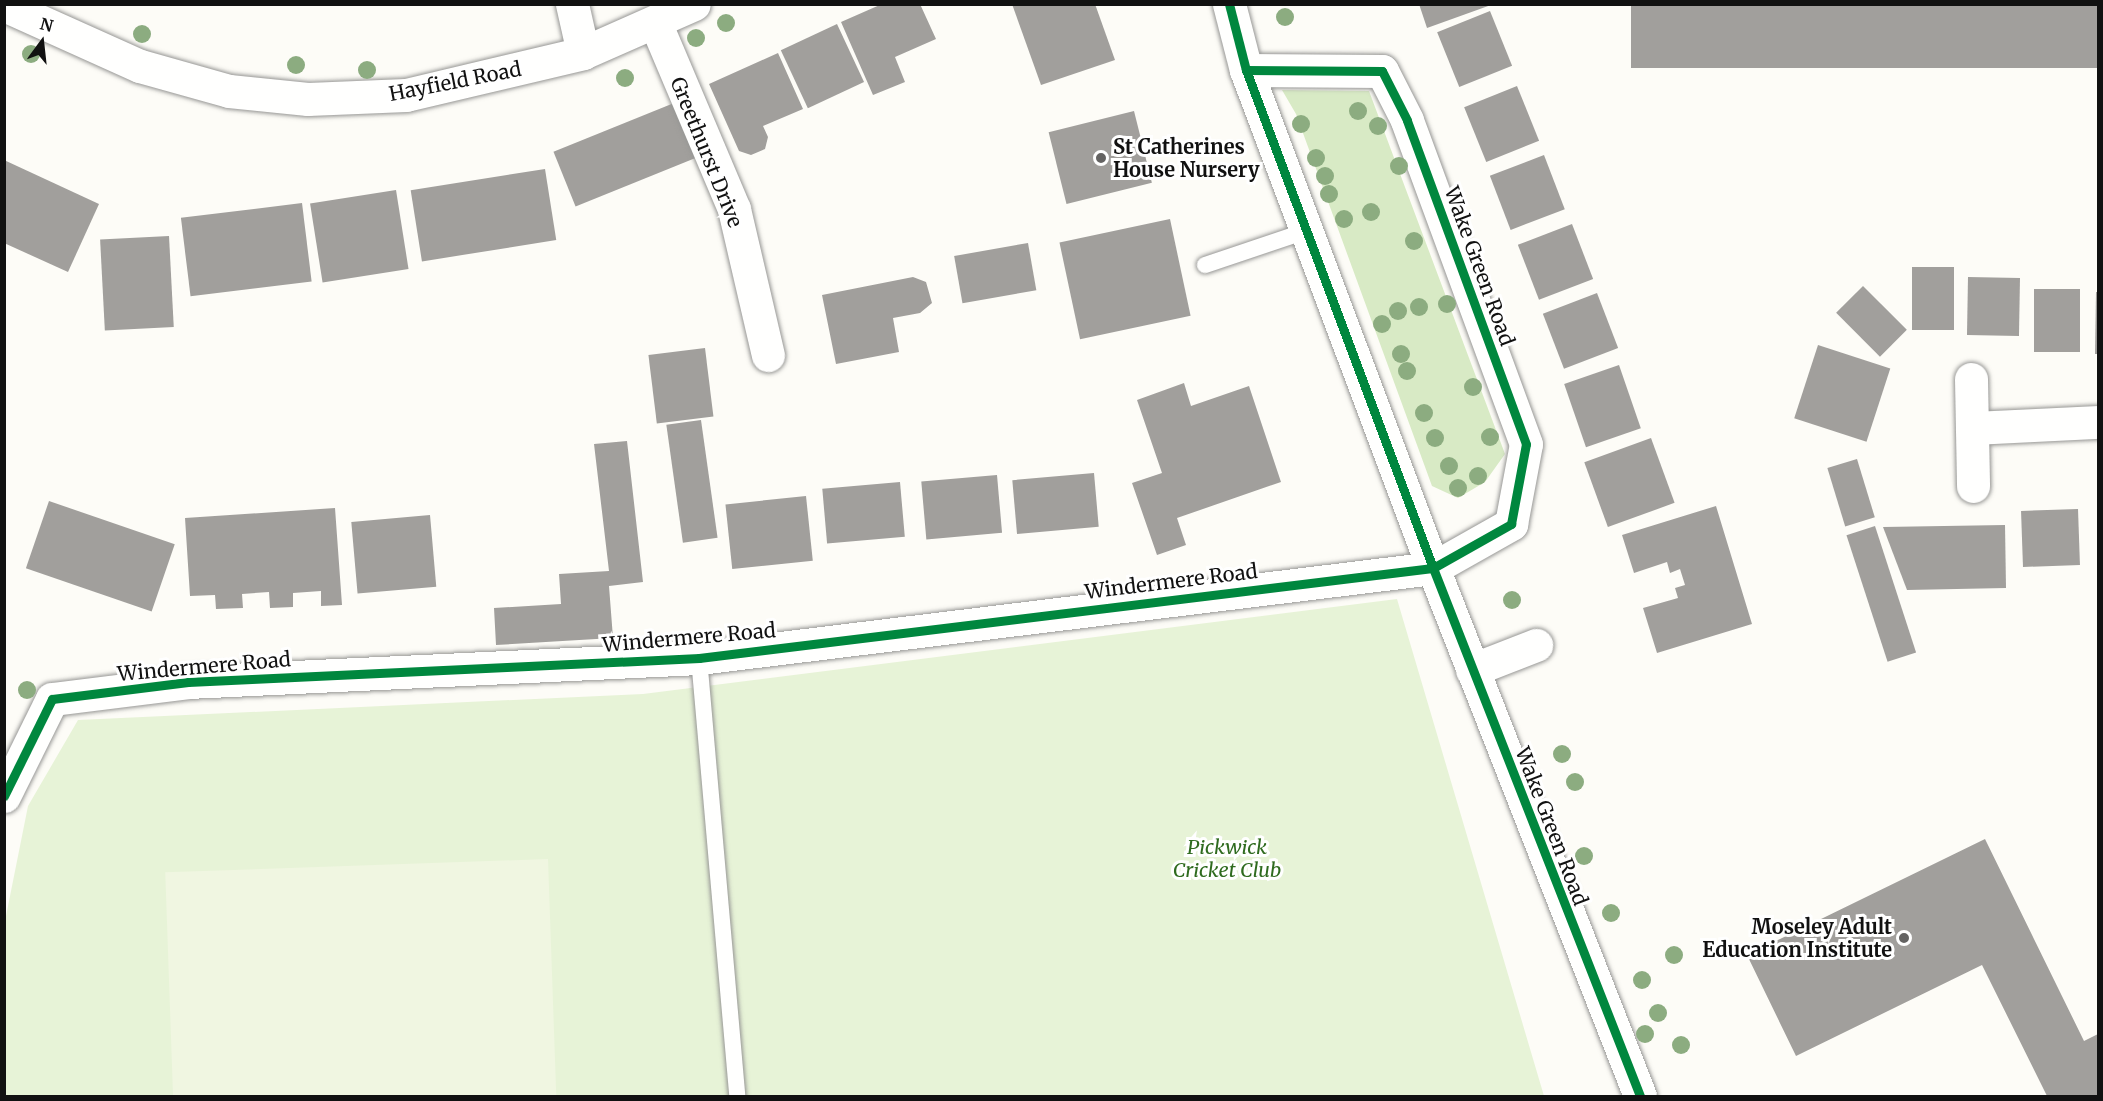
<!DOCTYPE html>
<style>
body{margin:0}
#map{position:relative;width:2103px;height:1101px;overflow:hidden;background:#fdfcf7;font-family:Merriweather,serif}
div>[style]{position:absolute}
.green>*{inset:0;background:#e7f3d7}
.forest>*{inset:0;background:#d8eac5}
.pitch>*{inset:0;background:#f0f6e1;transform-origin:0 0}
.building>*{inset:0;background:#a19f9c;transform-origin:0 0}
.roads{filter:drop-shadow(0 0 2px #979795) drop-shadow(0 0 2px #979795)}
.service>*{height:16px;margin:-8px;padding:0 8px;transform-origin:8px;border-radius:8px;background:#fffffe}
.minor>*{height:33px;margin:-16.5px;padding:0 16.5px;transform-origin:16.5px;border-radius:16.5px;background:#fffffe}
.tertiary>*{height:33px;margin:-16.5px;padding:0 16.5px;transform-origin:16.5px;border-radius:16.5px;background:#fffffe}
.cycleway>*{height:9px;margin:-4.5px;padding:0 4.5px;transform-origin:4.5px;border-radius:4.5px;background:#00873e}
.trees>*{width:18px;height:18px;margin:-9px;border-radius:50%;background:#8cac80}
.dots>*{width:16px;height:16px;translate:-50% -50%;box-sizing:border-box;border:3px solid #fff;border-radius:50%}
span{translate:-50% -50%;white-space:nowrap;text-align:center;line-height:1.15;-webkit-text-stroke:6px #fff;paint-order:stroke}
.street-label{font-size:20px;color:#111}
.poi-label{font-size:20px;color:#111;font-weight:700}
.left{translate:0 -50%;text-align:left}
.right{translate:-100% -50%;text-align:right}
.park-label{font-size:20px;color:#2f6b1f;font-style:italic}
.frame{position:absolute;inset:0;border:6px solid #111;pointer-events:none}
.north{position:absolute;left:12px;top:12px;width:60px;height:60px;-webkit-text-stroke:4px #fff;paint-order:stroke;rotate:15deg;font-size:16px;font-weight:700;line-height:24px;text-align:center;color:#111}
.north::after{content:'';display:block;margin:auto;width:21px;height:27px;background:#111;clip-path:polygon(50% 0,100% 100%,50% 72%,0 100%)}
</style>
<div id="map">
<div class="green">
<i style="clip-path:polygon(1397px 599px,1544px 1096px,5px 1096px,5px 921px,28px 806px,78px 720px,643px 694px)"></i>
</div>
<div class="forest">
<i style="clip-path:polygon(1282px 90px,1369px 91px,1505px 454px,1485px 482px,1458px 498px,1432px 486px,1296px 114px)"></i>
</div>
<div class="pitch">
<i style="left:548px;top:859px;width:237px;height:383px;rotate:88deg"></i>
</div>
<div class="building">
<i style="clip-path:polygon(882px 4px,920px 4px,936px 39px,895px 57px,905px 82px,873px 95px,841px 22px)"></i>
<i style="clip-path:polygon(1012px 4px,1095px 4px,1115px 60px,1041px 85px)"></i>
<i style="clip-path:polygon(1419px 4px,1491px 4px,1491px 5px,1427px 28px)"></i>
<i style="left:1631px;top:4px;width:467px;height:64px"></i>
<i style="left:1490px;top:11px;width:59px;height:57px;rotate:68deg"></i>
<i style="left:837px;top:24px;width:64px;height:62px;rotate:65deg"></i>
<i style="clip-path:polygon(778px 53px,803px 109px,763px 126px,768px 137px,765px 149px,751px 155px,739px 151px,709px 84px)"></i>
<i style="left:1517px;top:86px;width:59px;height:57px;rotate:68deg"></i>
<i style="left:674px;top:103px;width:59px;height:130px;rotate:68deg"></i>
<i style="left:1134px;top:111px;width:74px;height:88px;rotate:76deg"></i>
<i style="left:1544px;top:155px;width:58px;height:58px;rotate:69deg"></i>
<i style="clip-path:polygon(4px 160px,99px 204px,68px 272px,4px 243px)"></i>
<i style="left:545px;top:169px;width:72px;height:136px;rotate:81deg"></i>
<i style="left:396px;top:190px;width:80px;height:87px;rotate:81deg"></i>
<i style="left:302px;top:203px;width:79px;height:122px;rotate:83deg"></i>
<i style="left:1170px;top:219px;width:99px;height:113px;rotate:78deg"></i>
<i style="left:1572px;top:224px;width:59px;height:58px;rotate:69deg"></i>
<i style="left:169px;top:236px;width:91px;height:69px;rotate:87deg"></i>
<i style="left:1028px;top:243px;width:48px;height:75px;rotate:80deg"></i>
<i style="left:1912px;top:267px;width:42px;height:63px"></i>
<i style="clip-path:polygon(913px 277px,926px 282px,932px 303px,920px 313px,893px 318px,899px 352px,836px 364px,822px 295px)"></i>
<i style="left:1968px;top:277px;width:52px;height:58px;rotate:1deg"></i>
<i style="left:1863px;top:286px;width:62px;height:38px;rotate:45deg"></i>
<i style="left:2034px;top:289px;width:46px;height:63px"></i>
<i style="clip-path:polygon(2096px 292px,2098px 292px,2098px 354px,2095px 354px)"></i>
<i style="left:1597px;top:293px;width:59px;height:58px;rotate:69deg"></i>
<i style="left:1818px;top:345px;width:76px;height:77px;rotate:18deg"></i>
<i style="left:705px;top:348px;width:69px;height:57px;rotate:83deg"></i>
<i style="left:1619px;top:365px;width:67px;height:58px;rotate:71deg"></i>
<i style="clip-path:polygon(1184px 383px,1191px 406px,1249px 386px,1281px 482px,1177px 518px,1186px 545px,1157px 555px,1132px 483px,1162px 473px,1137px 400px)"></i>
<i style="left:701px;top:420px;width:119px;height:35px;rotate:82deg"></i>
<i style="left:1651px;top:438px;width:69px;height:71px;rotate:70deg"></i>
<i style="clip-path:polygon(627px 441px,643px 582px,609px 586px,613px 638px,496px 645px,494px 608px,561px 604px,559px 574px,609px 571px,594px 444px)"></i>
<i style="left:1857px;top:459px;width:61px;height:31px;rotate:73deg"></i>
<i style="left:1094px;top:473px;width:54px;height:82px;rotate:85deg"></i>
<i style="left:997px;top:475px;width:58px;height:76px;rotate:85deg"></i>
<i style="left:900px;top:482px;width:55px;height:78px;rotate:85deg"></i>
<i style="left:806px;top:496px;width:65px;height:81px;rotate:84deg"></i>
<i style="left:49px;top:501px;width:133px;height:71px;rotate:19deg"></i>
<i style="clip-path:polygon(1716px 506px,1752px 624px,1657px 653px,1643px 608px,1678px 598px,1675px 588px,1685px 585px,1680px 569px,1670px 573px,1667px 562px,1634px 573px,1622px 535px)"></i>
<i style="clip-path:polygon(335px 508px,342px 605px,321px 606px,321px 591px,293px 593px,293px 607px,270px 608px,269px 592px,242px 594px,243px 608px,216px 609px,215px 595px,190px 596px,185px 518px)"></i>
<i style="left:2078px;top:509px;width:56px;height:57px;rotate:88deg"></i>
<i style="left:430px;top:515px;width:72px;height:79px;rotate:85deg"></i>
<i style="clip-path:polygon(2005px 525px,2006px 588px,1907px 590px,1883px 527px)"></i>
<i style="left:1875px;top:526px;width:133px;height:30px;rotate:72deg"></i>
<i style="clip-path:polygon(1985px 839px,2084px 1041px,2098px 1034px,2098px 1096px,2047px 1096px,1982px 965px,1796px 1056px,1747px 955px)"></i>
</div>
<div class="roads">
<div class="service">
<i style="left:1205px;top:265px;width:107px;rotate:-18.6deg"></i>
<i style="left:699px;top:658px;width:440px;rotate:85deg"></i>
</div>
<div class="minor">
<i style="left:572px;top:4px;width:50px;rotate:77.3deg"></i>
<i style="left:4px;top:5px;width:149px;rotate:24.2deg"></i>
<i style="left:140px;top:66px;width:92px;rotate:15.7deg"></i>
<i style="left:229px;top:91px;width:79px;rotate:5.8deg"></i>
<i style="left:308px;top:99px;width:98px;rotate:-2.3deg"></i>
<i style="left:406px;top:95px;width:182px;rotate:-13.3deg"></i>
<i style="left:583px;top:53px;width:121px;rotate:-23.8deg"></i>
<i style="left:655px;top:22px;width:203px;rotate:67.1deg"></i>
<i style="left:734px;top:209px;width:150px;rotate:76.9deg"></i>
<i style="left:1971px;top:379px;width:107px;rotate:88.9deg"></i>
<i style="left:1974px;top:428px;width:124px;rotate:-2.8deg"></i>
<i style="left:1472px;top:670px;width:69px;rotate:-21.3deg"></i>
<i style="left:4px;top:796px;width:108px;rotate:-63.7deg"></i>
<i style="left:52px;top:699px;width:137px;rotate:-7.1deg"></i>
<i style="left:188px;top:682px;width:512px;rotate:-2.69deg"></i>
<i style="left:699px;top:658px;width:739px;rotate:-6.99deg"></i>
<i style="left:1433px;top:568px;width:90px;rotate:-29.4deg"></i>
<i style="left:1511px;top:524px;width:81px;rotate:-79.4deg"></i>
<i style="left:1526px;top:444px;width:345px;rotate:-110.2deg"></i>
<i style="left:1407px;top:120px;width:55px;rotate:-117deg"></i>
<i style="left:1382px;top:71px;width:136px;rotate:-179.6deg"></i>
</div>
<div class="tertiary">
<i style="left:1229px;top:4px;width:68px;rotate:75.6deg"></i>
<i style="left:1246px;top:70px;width:532px;rotate:69.42deg"></i>
<i style="left:1433px;top:568px;width:567px;rotate:68.59deg"></i>
</div>
</div>
<div class="cycleway">
<i style="left:1229px;top:4px;width:68px;rotate:75.6deg"></i>
<i style="left:1246px;top:70px;width:532px;rotate:69.42deg"></i>
<i style="left:1433px;top:568px;width:567px;rotate:68.59deg"></i>
<i style="left:4px;top:796px;width:108px;rotate:-63.7deg"></i>
<i style="left:52px;top:699px;width:137px;rotate:-7.1deg"></i>
<i style="left:188px;top:682px;width:512px;rotate:-2.69deg"></i>
<i style="left:699px;top:658px;width:739px;rotate:-6.99deg"></i>
<i style="left:1433px;top:568px;width:90px;rotate:-29.4deg"></i>
<i style="left:1511px;top:524px;width:81px;rotate:-79.4deg"></i>
<i style="left:1526px;top:444px;width:345px;rotate:-110.2deg"></i>
<i style="left:1407px;top:120px;width:55px;rotate:-117deg"></i>
<i style="left:1382px;top:71px;width:136px;rotate:-179.6deg"></i>
</div>
<div class="trees">
<i style="left:1285px;top:17px"></i>
<i style="left:726px;top:23px"></i>
<i style="left:142px;top:34px"></i>
<i style="left:696px;top:38px"></i>
<i style="left:31px;top:54px"></i>
<i style="left:296px;top:65px"></i>
<i style="left:367px;top:70px"></i>
<i style="left:625px;top:78px"></i>
<i style="left:1358px;top:111px"></i>
<i style="left:1301px;top:124px"></i>
<i style="left:1378px;top:126px"></i>
<i style="left:1316px;top:158px"></i>
<i style="left:1399px;top:166px"></i>
<i style="left:1325px;top:176px"></i>
<i style="left:1329px;top:194px"></i>
<i style="left:1371px;top:212px"></i>
<i style="left:1344px;top:219px"></i>
<i style="left:1414px;top:241px"></i>
<i style="left:1447px;top:304px"></i>
<i style="left:1419px;top:307px"></i>
<i style="left:1398px;top:311px"></i>
<i style="left:1382px;top:324px"></i>
<i style="left:1401px;top:354px"></i>
<i style="left:1407px;top:371px"></i>
<i style="left:1473px;top:387px"></i>
<i style="left:1424px;top:413px"></i>
<i style="left:1490px;top:437px"></i>
<i style="left:1435px;top:438px"></i>
<i style="left:1449px;top:466px"></i>
<i style="left:1478px;top:476px"></i>
<i style="left:1458px;top:488px"></i>
<i style="left:1512px;top:600px"></i>
<i style="left:27px;top:690px"></i>
<i style="left:1562px;top:754px"></i>
<i style="left:1575px;top:782px"></i>
<i style="left:1584px;top:856px"></i>
<i style="left:1611px;top:913px"></i>
<i style="left:1674px;top:955px"></i>
<i style="left:1642px;top:980px"></i>
<i style="left:1658px;top:1013px"></i>
<i style="left:1645px;top:1034px"></i>
<i style="left:1681px;top:1045px"></i>
</div>
<div class="dots">
<i style="left:1101px;top:158px;background:#646362"></i>
<i style="left:1904px;top:938px;background:#646362"></i>
</div>
<div class="street-label">
<span style="left:455px;top:81px;rotate:-11deg">Hayfield Road</span>
<span style="left:707px;top:152px;rotate:68deg">Greethurst Drive</span>
<span style="left:1480px;top:266px;rotate:70deg">Wake Green Road</span>
<span style="left:1171px;top:581px;rotate:-7deg">Windermere Road</span>
<span style="left:689px;top:637px;rotate:-5deg">Windermere Road</span>
<span style="left:204px;top:666px;rotate:-5deg">Windermere Road</span>
<span style="left:1552px;top:826px;rotate:69deg">Wake Green Road</span>
</div>
<div class="poi-label">
<span class="left" style="left:1113px;top:158px">St Catherines<br>House Nursery</span>
<span class="right" style="left:1892px;top:938px">Moseley Adult<br>Education Institute</span>
</div>
<div class="park-label">
<span style="left:1227px;top:858px">Pickwick<br>Cricket Club</span>
</div>
<div class="frame"></div>
<div class="north">N</div>
</div>
